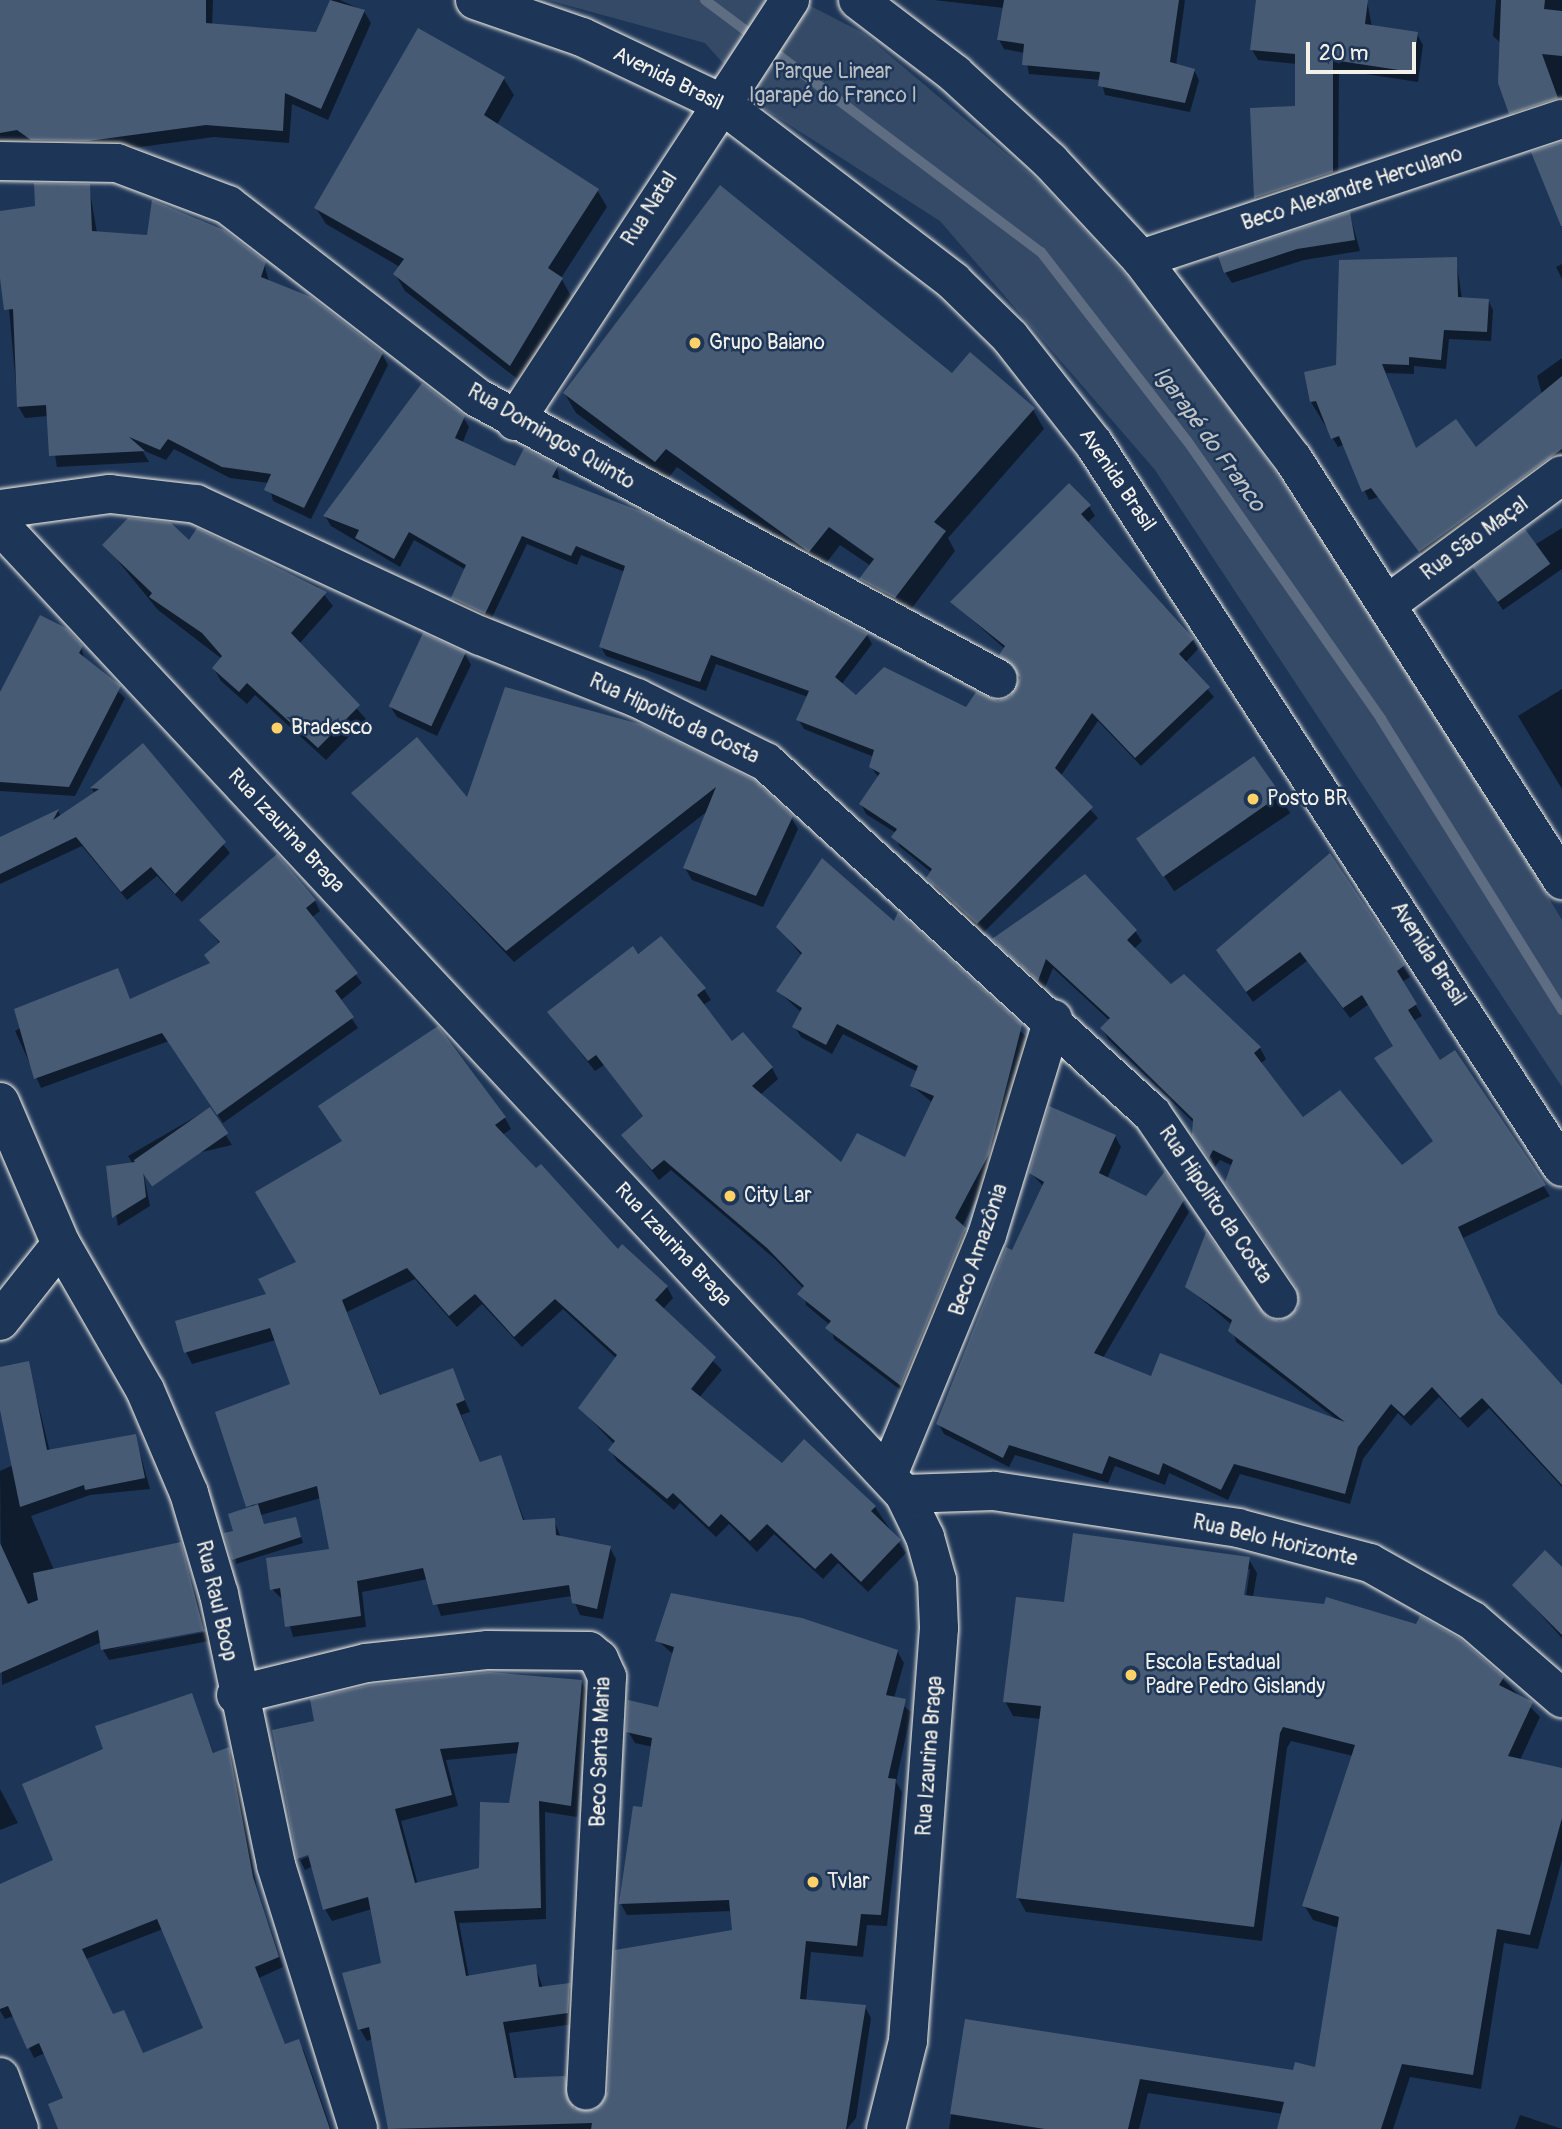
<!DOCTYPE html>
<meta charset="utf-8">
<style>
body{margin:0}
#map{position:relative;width:1562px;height:2129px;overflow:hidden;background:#1d3557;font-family:Pangolin,sans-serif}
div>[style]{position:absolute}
.green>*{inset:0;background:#354a67}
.shadow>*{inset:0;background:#0007;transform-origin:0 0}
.stream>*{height:10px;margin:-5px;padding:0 5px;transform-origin:5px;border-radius:5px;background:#5e6d82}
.building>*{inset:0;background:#485b74;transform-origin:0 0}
.roads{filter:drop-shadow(0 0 2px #f4f1e8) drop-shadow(0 0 2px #f4f1e8)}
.minor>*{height:38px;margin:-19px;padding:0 19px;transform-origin:19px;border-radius:19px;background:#1d3557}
.highway>*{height:38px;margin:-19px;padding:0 19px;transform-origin:19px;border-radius:19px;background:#1d3557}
.dots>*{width:19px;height:19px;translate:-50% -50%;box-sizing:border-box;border:4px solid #1d3557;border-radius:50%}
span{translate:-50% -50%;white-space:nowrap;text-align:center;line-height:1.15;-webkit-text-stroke:5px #1d3557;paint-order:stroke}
.park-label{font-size:21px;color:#bbbfc1}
.street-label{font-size:21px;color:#f4f1e8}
.poi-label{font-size:21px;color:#f4f1e8}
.left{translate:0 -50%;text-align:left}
.water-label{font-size:23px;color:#c0c3c4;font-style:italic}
.scale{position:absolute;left:1306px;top:42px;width:110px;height:32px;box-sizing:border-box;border:4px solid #f4f1e8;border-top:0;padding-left:9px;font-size:21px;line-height:24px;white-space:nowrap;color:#f4f1e8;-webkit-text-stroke:5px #1d3557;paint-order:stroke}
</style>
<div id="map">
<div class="green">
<i style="clip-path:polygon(548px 0,799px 0,863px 33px,1041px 183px,1158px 310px,1241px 422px,1408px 666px,1562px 920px,1562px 1087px,1155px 470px,940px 221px,763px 108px,705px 43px)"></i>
</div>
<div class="shadow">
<i style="clip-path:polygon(0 0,213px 0,212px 25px,317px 33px,332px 0,340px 0,364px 11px,371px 23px,328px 120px,292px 104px,289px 143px,214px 137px,96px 153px,39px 152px,26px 142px,0 146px)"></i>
<i style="clip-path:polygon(934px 0,1185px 0,1176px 66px,1194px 70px,1199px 80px,1190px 112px,1105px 95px,1101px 80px,1029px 74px,1025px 53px,1004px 49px,999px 40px,1004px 8px)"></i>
<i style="clip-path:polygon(1258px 0,1367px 1px,1372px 27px,1417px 34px,1423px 45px,1418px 82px,1339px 70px,1338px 183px,1262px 208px,1256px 198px,1251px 110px,1297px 108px,1297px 64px,1258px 60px,1252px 50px)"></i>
<i style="clip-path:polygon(1496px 0,1562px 0,1562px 109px,1516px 122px,1503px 45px,1493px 36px)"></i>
<i style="clip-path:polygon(504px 79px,514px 95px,497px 125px,597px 190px,607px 207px,561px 278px,571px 296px,520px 381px,405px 291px,395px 274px,400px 267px,326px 224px,316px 208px)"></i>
<i style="clip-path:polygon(89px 186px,97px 233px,149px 236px,153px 202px,196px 218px,264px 263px,269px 282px,382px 354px,388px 365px,311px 519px,273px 501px,269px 483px,230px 478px,174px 449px,166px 460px,142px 450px,149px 462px,57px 467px,48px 416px,25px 418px,18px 406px,0 212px,37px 208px)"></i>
<i style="clip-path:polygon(1350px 215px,1360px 251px,1304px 260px,1232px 283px,1225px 272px)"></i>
<i style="clip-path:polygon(1456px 259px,1462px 299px,1488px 300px,1493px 310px,1491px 341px,1449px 339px,1446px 369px,1414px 366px,1414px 374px,1386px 373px,1416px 450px,1476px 450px,1542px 395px,1537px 376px,1562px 358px,1562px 466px,1426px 560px,1378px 497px,1369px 500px,1343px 445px,1338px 447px,1311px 402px,1337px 366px)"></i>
<i style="clip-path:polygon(1562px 264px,1562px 279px,1556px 267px)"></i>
<i style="clip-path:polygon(565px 394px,1033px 410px,1044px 429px,948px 538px,955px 551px,906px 616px,872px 598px,861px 579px,871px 566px,840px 545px,821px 570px,677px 467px,667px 480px,576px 413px)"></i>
<i style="clip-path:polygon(463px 417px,469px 427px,462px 444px,515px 468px,557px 468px,560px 482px,867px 635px,872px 644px,841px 685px,856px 698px,967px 709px,1011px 699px,1021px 680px,1007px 665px,1005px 649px,952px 602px,1089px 506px,1095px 516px,1087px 523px,1193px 640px,1198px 649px,1185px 663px,1214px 697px,1141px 766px,1098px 721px,1060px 777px,1098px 818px,983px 933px,934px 888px,932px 873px,899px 846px,896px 833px,866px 814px,861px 804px,879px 778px,871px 767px,874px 757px,804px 729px,798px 719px,808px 697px,716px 664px,706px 691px,606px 656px,601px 647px,625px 572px,581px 555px,577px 565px,527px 544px,490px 622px,458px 607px,453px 598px,466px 570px,414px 540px,400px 567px,331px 526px,325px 516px)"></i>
<i style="clip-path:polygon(1562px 528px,1562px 569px,1503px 610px,1481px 578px)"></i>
<i style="clip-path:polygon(197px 531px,318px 587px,333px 606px,299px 644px,366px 719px,326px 760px,255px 695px,247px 704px,221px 681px,214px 669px,222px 659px,158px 610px,105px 545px,189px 543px)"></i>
<i style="clip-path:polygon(81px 647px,85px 661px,125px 698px,75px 796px,0 791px,0 695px)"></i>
<i style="clip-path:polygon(465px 654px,471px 665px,437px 736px,397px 717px,390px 706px)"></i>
<i style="clip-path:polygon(506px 689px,791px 817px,798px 829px,763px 907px,692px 880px,685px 868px,709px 810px,514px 962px,353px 793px,467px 800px)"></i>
<i style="clip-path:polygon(1562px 689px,1562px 789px,1518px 716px)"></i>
<i style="clip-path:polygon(143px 746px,230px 853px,182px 902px,157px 876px,127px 900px,82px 846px,0 884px,0 839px,58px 811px,61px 816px,95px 794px,92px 789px)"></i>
<i style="left:1254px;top:759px;width:65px;height:140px;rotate:56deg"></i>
<i style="clip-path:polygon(1330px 856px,1410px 977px,1402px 982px,1422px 1016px,1413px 1021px,1440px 1062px,1455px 1052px,1550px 1196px,1463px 1238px,1499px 1318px,1562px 1387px,1562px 1487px,1489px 1408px,1468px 1428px,1439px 1397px,1411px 1426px,1398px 1413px,1363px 1459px,1350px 1504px,1240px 1474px,1228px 1500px,1169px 1473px,1165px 1485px,1115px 1466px,1108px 1483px,1015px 1455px,1009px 1467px,944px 1434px,938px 1423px,1044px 1187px,1031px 1173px,1115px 1136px,1121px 1147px,1107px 1179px,1146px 1198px,1182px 1201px,1189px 1212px,1103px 1358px,1152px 1379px,1336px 1419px,1236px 1342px,1232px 1325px,1187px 1287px,1267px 1320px,1281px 1323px,1300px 1309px,1298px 1288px,1233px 1166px,1220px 1160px,1215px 1167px,1195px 1124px,1108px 1039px,1102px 1028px,1109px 1020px,1053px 968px,1044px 990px,995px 939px,1135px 931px,1142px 941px,1134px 949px,1171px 986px,1184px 976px,1260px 1048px,1266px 1059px,1260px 1064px,1303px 1120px,1402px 1168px,1435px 1142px,1395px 1046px,1369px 1004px,1350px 1018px,1307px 961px,1253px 1002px,1224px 961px)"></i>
<i style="clip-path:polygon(277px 857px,315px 901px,320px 911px,311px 918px,362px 983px,340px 1001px,358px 1028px,223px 1123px,169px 1041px,41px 1088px,15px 1031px,117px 970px,131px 1001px,211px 965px,220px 944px,202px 920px)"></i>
<i style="clip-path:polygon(895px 924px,1027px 1037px,994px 1165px,963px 1225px,971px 1240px,907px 1395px,834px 1339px,830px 1325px,806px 1305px,804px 1289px,775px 1259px,671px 1170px,659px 1180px,623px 1135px,644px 1117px,604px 1065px,595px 1071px,549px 1013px,661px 938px,704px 989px,711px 1000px,703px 1005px,731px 1044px,743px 1034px,772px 1068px,778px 1079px,760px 1095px,842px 1165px,905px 1160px,933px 1103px,912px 1086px,918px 1072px,843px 1034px,832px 1054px,801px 1037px,794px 1026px,802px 1013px,778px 991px,802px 956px,778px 927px)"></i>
<i style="clip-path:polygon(437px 1029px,505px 1118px,511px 1129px,502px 1135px,618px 1252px,667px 1287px,673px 1298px,662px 1310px,722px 1370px,699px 1398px,782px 1465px,875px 1507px,906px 1553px,868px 1592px,838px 1563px,823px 1579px,774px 1534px,757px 1552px,729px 1524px,716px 1537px,680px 1503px,674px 1510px,617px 1461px,610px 1450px,615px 1445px,580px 1408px,617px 1359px,563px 1309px,522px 1347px,482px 1304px,457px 1327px,415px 1279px,347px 1312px,381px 1396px,452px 1370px,470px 1412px,461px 1415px,481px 1464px,500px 1457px,525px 1522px,554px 1520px,561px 1538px,610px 1548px,616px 1559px,603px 1619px,580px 1615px,572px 1596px,441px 1616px,428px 1579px,362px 1592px,366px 1627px,293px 1637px,283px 1600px,272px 1589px,331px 1551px,321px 1498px,261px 1515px,264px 1526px,295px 1519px,303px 1543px,236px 1564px,235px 1532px,250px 1509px,292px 1385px,276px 1340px,192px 1364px,186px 1352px,268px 1295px,299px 1263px,343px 1143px)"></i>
<i style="clip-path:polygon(209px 1109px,232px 1145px,142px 1166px,150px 1206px,118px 1226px,108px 1167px,133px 1164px,128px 1156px)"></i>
<i style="clip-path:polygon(28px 1363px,50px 1452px,135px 1435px,150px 1489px,90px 1495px,31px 1516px,54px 1570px,180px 1544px,206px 1629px,104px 1651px,206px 1632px,209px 1641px,109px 1660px,103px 1650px,102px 1642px,2px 1685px,0 1471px,13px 1465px,0 1368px)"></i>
<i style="clip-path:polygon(evenodd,1248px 1558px,1257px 1573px,1253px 1597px,1502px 1678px,1540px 1717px,1520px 1760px,1562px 1770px,1562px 1860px,1538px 1949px,1504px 1943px,1481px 2089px,1410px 2077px,1393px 2129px,1279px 2129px,1283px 2114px,1148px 2093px,1139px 2129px,949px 2129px,966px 2021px,1294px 2072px,1316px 2070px,1339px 1928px,1313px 1920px,1304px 1905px,1353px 1756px,1291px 1741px,1287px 1748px,1262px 1941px,1026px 1912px,1018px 1898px,1041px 1719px,1013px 1716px,1005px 1701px,1065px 1604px,1248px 1558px,1246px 1569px,1250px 1569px,1245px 1603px,1241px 1603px,1246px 1569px)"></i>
<i style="clip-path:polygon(1562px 1569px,1562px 1638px,1514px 1585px)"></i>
<i style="clip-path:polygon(evenodd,657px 1640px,897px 1651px,904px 1663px,894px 1698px,911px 1712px,896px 1782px,902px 1792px,887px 1926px,867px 1925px,863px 1957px,811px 1952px,806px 2001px,865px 2007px,871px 2018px,856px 2118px,847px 2129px,389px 2129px,373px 2039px,367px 2041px,360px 2029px,383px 1964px,372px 1909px,332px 1921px,325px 1909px,313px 1866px,305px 1870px,299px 1858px,273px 1735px,316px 1722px,581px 1681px,588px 1693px,577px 1817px,545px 1812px,546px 1919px,459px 1923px,469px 1977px,535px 1966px,543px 1988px,569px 1985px,575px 1996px,574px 2024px,509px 2033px,517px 2080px,571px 2090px,576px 2110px,596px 2112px,734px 1931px,732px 1911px,627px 1915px,621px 1904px,635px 1808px,644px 1809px,653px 1747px,635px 1743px,628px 1731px,660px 1709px,674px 1655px,657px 1640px,519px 1753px,511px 1804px,480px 1869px,418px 1885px,401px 1821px,458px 1806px,446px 1760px,519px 1753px,657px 1640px,317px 1853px,300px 1860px,300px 1856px,317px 1853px)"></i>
<i style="clip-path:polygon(evenodd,191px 1695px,214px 1754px,228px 1749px,234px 1759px,257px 1889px,283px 1967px,259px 1978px,285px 2045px,298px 2041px,304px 2051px,331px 2129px,59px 2129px,65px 2099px,45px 2053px,34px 2058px,14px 2016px,5px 2019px,0 2011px,0 1886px,55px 1860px,105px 1750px,191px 1695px,163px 1929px,205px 2028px,143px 2055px,113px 2016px,86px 1959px,163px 1929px)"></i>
<i style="clip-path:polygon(0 1789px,18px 1823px,0 1830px)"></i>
<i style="clip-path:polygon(1520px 2115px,1562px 2129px,1515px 2129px)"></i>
</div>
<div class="stream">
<i style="left:705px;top:0;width:420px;rotate:36.9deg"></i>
<i style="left:1041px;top:252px;width:240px;rotate:52.3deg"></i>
<i style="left:1188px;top:442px;width:338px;rotate:55.1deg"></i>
<i style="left:1381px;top:719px;width:343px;rotate:58.1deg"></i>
</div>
<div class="building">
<i style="clip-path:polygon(0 0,206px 0,206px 23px,316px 32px,330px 0,365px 10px,321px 109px,285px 93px,283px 131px,206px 125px,88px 141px,31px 140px,17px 130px,0 133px)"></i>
<i style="clip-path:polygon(1004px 0,1179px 0,1170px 62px,1195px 69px,1185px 103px,1098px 86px,1100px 72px,1022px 65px,1024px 44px,997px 40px)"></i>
<i style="clip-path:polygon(1256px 0,1368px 0,1365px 24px,1418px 32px,1412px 72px,1333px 60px,1333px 172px,1254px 198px,1250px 108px,1295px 106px,1295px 54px,1250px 50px)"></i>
<i style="clip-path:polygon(1501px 0,1545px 0,1544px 9px,1562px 11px,1562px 56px,1542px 54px,1558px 98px,1509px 114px,1498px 83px)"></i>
<i style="clip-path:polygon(418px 28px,505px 77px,484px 115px,599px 189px,548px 268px,563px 278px,510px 366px,393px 274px,404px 259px,314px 208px)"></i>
<i style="clip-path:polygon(1562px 142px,1562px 226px,1561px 226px,1531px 152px)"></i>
<i style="clip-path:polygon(34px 183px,90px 184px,92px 231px,147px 235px,152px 200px,224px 230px,266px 262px,261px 277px,311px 297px,383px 353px,304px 508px,264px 490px,271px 474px,222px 467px,168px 439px,160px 450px,129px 437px,145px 451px,49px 456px,46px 405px,17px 407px,13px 309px,4px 310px,0 278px,0 211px,35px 206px)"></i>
<i style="clip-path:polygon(720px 185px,952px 373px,970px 352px,1035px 408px,934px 522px,946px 531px,895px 598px,859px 579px,874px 559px,829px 527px,809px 552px,666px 449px,655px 462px,563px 393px)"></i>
<i style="clip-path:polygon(1350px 212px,1355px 240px,1297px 249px,1224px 273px,1218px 256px)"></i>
<i style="clip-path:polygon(1457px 257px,1458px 297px,1489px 299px,1487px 332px,1444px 330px,1441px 360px,1409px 357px,1409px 365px,1382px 364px,1416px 448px,1456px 419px,1476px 447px,1562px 376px,1562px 449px,1419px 552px,1371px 488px,1362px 492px,1339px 436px,1331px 439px,1316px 401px,1310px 402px,1304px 372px,1336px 365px,1339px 260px)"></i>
<i style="clip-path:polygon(422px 383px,465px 416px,455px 438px,515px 466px,524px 448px,558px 466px,552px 477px,645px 513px,868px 634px,835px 677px,856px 695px,884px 667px,966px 707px,976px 692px,998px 701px,1010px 697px,1020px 678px,999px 655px,1005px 646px,950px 602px,1069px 483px,1091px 505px,1081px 514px,1194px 639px,1179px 654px,1210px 687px,1135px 758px,1092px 713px,1055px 768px,1093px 807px,977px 924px,926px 878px,932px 869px,891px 837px,897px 829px,859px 804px,880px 773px,869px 767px,874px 750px,796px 720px,809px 691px,711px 655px,700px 682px,599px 647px,625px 566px,576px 546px,571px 556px,522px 536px,485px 614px,451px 598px,466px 565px,409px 532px,394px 559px,355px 538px,359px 530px,323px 516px)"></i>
<i style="clip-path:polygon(128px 518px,171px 523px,189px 540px,197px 528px,327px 592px,291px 633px,360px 705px,318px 748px,247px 683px,239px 692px,212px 668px,222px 656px,202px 633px,149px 597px,152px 593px,102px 545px)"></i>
<i style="left:1525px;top:529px;width:43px;height:65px;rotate:54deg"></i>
<i style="clip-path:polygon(40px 615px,66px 628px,83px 646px,79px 653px,121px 686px,69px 787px,0 782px,0 692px)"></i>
<i style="left:423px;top:633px;width:47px;height:81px;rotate:25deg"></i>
<i style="clip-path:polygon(505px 687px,643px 725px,754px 780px,793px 816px,756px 896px,683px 868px,716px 787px,506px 951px,351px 793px,417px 737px,467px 797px)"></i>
<i style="clip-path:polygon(143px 743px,226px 842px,175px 894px,151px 867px,121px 892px,76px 837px,0 874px,0 837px,59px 809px,53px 820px,99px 789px,90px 788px)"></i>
<i style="left:1254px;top:756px;width:47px;height:144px;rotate:55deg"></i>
<i style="clip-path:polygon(1330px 853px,1405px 965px,1397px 971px,1417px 1004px,1408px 1010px,1440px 1060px,1455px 1050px,1546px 1185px,1458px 1227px,1498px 1314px,1562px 1385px,1562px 1485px,1482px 1398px,1460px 1418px,1432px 1387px,1404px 1416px,1391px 1404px,1358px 1447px,1345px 1494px,1234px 1464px,1221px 1490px,1163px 1463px,1159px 1475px,1109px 1456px,1102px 1474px,1009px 1445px,1003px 1458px,936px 1424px,1006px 1247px,1012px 1250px,1044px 1182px,1029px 1173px,1049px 1106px,1116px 1135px,1099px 1173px,1146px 1196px,1165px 1171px,1184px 1200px,1094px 1353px,1151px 1376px,1160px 1353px,1345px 1422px,1228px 1331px,1232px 1320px,1185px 1287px,1206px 1232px,1268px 1318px,1280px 1321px,1298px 1308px,1296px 1287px,1225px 1182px,1233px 1160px,1213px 1150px,1209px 1158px,1192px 1135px,1193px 1119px,1100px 1028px,1110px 1018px,1046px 959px,1038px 981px,992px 939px,1085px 874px,1137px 930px,1127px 940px,1171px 984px,1184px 974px,1261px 1047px,1254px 1053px,1303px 1117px,1340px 1090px,1402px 1165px,1433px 1141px,1374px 1058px,1393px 1046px,1362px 995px,1343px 1008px,1300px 952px,1246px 992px,1216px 950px)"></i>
<i style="clip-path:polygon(277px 854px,316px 900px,306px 908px,358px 973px,335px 991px,354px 1017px,217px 1115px,162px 1033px,34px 1079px,14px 1009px,118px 968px,130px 999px,210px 963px,204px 955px,220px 942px,199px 920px)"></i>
<i style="clip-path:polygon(822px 858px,894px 921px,898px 912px,1022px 1025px,989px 1154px,955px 1218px,966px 1228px,901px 1386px,825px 1328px,831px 1321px,797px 1294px,804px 1286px,767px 1248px,664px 1160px,652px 1170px,621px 1135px,643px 1116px,596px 1055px,588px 1061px,547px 1012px,633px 946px,638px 954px,661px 936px,706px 988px,697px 995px,732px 1041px,743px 1032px,773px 1067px,752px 1086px,841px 1162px,857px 1133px,905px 1157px,934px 1096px,910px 1086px,918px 1066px,837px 1024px,826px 1045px,792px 1027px,802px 1008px,776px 991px,802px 953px,776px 927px)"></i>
<i style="clip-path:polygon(438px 1026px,506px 1117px,495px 1125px,536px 1168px,541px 1164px,618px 1249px,622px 1244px,668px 1286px,655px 1300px,716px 1357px,691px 1389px,782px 1463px,804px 1439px,876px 1506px,871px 1511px,901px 1540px,861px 1582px,831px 1553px,815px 1569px,767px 1524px,750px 1541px,721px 1514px,709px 1527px,673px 1493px,667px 1499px,608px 1450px,615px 1441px,578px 1408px,617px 1355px,555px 1299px,514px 1337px,475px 1294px,449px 1316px,407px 1268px,342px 1300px,380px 1395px,453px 1368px,465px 1400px,456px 1404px,480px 1462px,501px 1455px,523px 1520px,555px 1518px,556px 1535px,611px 1546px,597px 1609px,572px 1603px,569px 1585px,433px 1605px,423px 1568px,357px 1581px,361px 1616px,285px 1627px,280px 1588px,270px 1590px,266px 1558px,329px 1549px,317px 1486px,246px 1507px,215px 1412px,290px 1384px,270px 1328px,184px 1353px,175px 1321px,266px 1294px,258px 1279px,296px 1262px,255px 1192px,342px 1141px,318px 1106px)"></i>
<i style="left:210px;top:1107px;width:32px;height:93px;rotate:55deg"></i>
<i style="clip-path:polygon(142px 1161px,146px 1197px,112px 1218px,106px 1166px)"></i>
<i style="clip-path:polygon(29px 1361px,47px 1450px,136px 1434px,145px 1478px,85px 1490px,84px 1485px,20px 1507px,0 1410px,0 1367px)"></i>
<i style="clip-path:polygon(258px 1504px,264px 1524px,296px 1517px,301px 1537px,232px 1560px,224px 1533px,233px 1531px,228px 1514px)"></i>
<i style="clip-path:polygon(1073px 1533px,1250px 1557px,1244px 1595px,1324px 1604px,1326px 1597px,1416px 1624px,1420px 1616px,1460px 1639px,1504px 1677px,1499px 1685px,1533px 1702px,1508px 1756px,1562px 1768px,1562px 1818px,1530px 1935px,1497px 1929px,1473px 2075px,1402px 2064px,1381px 2129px,1277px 2129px,1284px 2102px,1140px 2079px,1128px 2129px,1045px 2129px,950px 2114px,965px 2019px,1293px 2070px,1295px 2062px,1315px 2067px,1339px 1917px,1302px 1906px,1355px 1745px,1283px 1727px,1280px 1733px,1254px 1927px,1016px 1898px,1041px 1706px,1003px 1702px,1016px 1597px,1064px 1602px)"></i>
<i style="clip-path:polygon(181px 1542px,204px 1631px,101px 1650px,98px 1630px,0 1673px,0 1543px,28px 1604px,38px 1600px,33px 1573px)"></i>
<i style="clip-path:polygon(1545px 1550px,1562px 1567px,1562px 1635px,1512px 1585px)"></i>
<i style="clip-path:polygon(evenodd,671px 1593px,802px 1618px,898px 1650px,886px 1695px,906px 1699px,888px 1778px,896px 1779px,881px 1915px,861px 1914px,857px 1946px,806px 1941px,800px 1999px,866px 2005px,846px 2129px,591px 2129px,592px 2123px,388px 2129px,369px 2027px,358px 2030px,342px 1973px,381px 1963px,368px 1897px,323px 1910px,308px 1855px,297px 1859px,272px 1730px,314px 1721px,310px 1699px,370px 1685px,489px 1672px,582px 1680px,571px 1806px,539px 1801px,541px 1908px,454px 1911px,466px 1976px,536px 1964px,539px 1987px,570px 1983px,568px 2013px,503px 2022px,514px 2078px,565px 2076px,574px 2108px,595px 2110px,608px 2091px,615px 1950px,732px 1930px,729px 1900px,619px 1904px,633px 1806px,642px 1807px,652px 1738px,626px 1732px,628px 1700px,658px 1707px,674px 1647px,655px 1641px,671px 1593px,519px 1742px,509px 1803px,480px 1802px,479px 1868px,415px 1883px,395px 1809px,452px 1795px,440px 1749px,519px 1742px)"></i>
<i style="clip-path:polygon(evenodd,192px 1693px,213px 1753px,229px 1747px,253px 1877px,279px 1957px,255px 1967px,285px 2044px,299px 2039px,330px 2129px,58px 2129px,48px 2104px,63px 2098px,39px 2043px,27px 2049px,8px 2006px,0 2009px,0 1884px,53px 1860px,22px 1784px,103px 1749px,95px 1726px,192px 1693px,157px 1919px,203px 2028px,143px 2053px,124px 2010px,113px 2014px,82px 1949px,157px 1919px)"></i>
</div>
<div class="roads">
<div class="minor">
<i style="left:0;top:161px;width:117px;rotate:1deg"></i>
<i style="left:117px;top:163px;width:119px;rotate:20.7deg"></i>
<i style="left:228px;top:205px;width:314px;rotate:37.7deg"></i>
<i style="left:476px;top:397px;width:593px;rotate:28.38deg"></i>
<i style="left:1141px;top:259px;width:444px;rotate:-18.4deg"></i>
<i style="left:515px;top:421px;width:503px;rotate:-56.85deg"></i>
<i style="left:0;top:509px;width:111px;rotate:-7.8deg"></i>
<i style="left:110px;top:494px;width:87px;rotate:6.6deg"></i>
<i style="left:196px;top:504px;width:314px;rotate:24.9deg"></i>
<i style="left:481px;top:636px;width:168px;rotate:21.7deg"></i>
<i style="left:637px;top:698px;width:144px;rotate:26.4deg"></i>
<i style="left:766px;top:762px;width:522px;rotate:42.36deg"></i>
<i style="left:1152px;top:1114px;width:224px;rotate:55.7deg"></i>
<i style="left:0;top:525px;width:1325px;rotate:46.99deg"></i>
<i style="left:904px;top:1494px;width:48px;rotate:64deg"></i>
<i style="left:925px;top:1537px;width:45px;rotate:74.4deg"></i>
<i style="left:937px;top:1580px;width:48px;rotate:87.6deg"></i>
<i style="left:939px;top:1628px;width:414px;rotate:94.3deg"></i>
<i style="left:908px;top:2041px;width:91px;rotate:104deg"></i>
<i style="left:1389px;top:603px;width:215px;rotate:-36.5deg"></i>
<i style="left:0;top:1102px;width:155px;rotate:66.8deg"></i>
<i style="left:61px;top:1244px;width:168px;rotate:60.1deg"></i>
<i style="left:145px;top:1390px;width:112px;rotate:66.9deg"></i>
<i style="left:189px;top:1493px;width:105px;rotate:73.5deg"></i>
<i style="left:219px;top:1594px;width:277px;rotate:78.1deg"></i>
<i style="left:276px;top:1865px;width:276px;rotate:72.7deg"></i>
<i style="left:0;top:1321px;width:98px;rotate:-51.6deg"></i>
<i style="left:888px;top:1475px;width:260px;rotate:-67.6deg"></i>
<i style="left:987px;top:1235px;width:226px;rotate:-73deg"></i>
<i style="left:904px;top:1494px;width:90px;rotate:-1.9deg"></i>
<i style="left:994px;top:1491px;width:247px;rotate:8.6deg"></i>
<i style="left:1238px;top:1528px;width:137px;rotate:14.9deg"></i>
<i style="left:1370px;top:1563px;width:118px;rotate:29.4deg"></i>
<i style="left:1473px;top:1621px;width:118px;rotate:40.9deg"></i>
<i style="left:236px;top:1695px;width:134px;rotate:-13.8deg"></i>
<i style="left:366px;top:1663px;width:123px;rotate:-6.1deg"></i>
<i style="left:488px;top:1650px;width:101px;rotate:0.6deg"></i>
<i style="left:589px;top:1651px;width:13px;rotate:39deg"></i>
<i style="left:599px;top:1659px;width:20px;rotate:66deg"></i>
<i style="left:607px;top:1677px;width:414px;rotate:92.9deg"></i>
<i style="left:0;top:2077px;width:55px;rotate:69.9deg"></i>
</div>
<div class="highway">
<i style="left:475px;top:0;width:113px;rotate:19.1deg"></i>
<i style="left:582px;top:37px;width:152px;rotate:25.4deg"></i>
<i style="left:719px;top:102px;width:295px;rotate:37.4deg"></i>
<i style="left:953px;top:281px;width:80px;rotate:44.5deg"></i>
<i style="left:1010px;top:337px;width:136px;rotate:51.9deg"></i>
<i style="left:1094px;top:444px;width:861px;rotate:57.08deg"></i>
<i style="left:858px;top:0;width:122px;rotate:37.3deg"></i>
<i style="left:955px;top:74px;width:129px;rotate:42.5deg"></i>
<i style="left:1050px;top:161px;width:134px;rotate:47.1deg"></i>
<i style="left:1141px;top:259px;width:251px;rotate:52.8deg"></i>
<i style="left:1293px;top:459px;width:500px;rotate:57.4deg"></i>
</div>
</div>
<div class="dots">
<i style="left:695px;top:343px;background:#ffd166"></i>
<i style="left:277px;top:728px;background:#ffd166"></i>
<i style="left:1253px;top:799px;background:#ffd166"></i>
<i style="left:730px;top:1196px;background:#ffd166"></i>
<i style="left:1131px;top:1675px;background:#ffd166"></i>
<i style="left:813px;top:1882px;background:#ffd166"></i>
</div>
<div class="park-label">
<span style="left:833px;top:84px">Parque Linear<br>Igarapé do Franco I</span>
</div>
<div class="street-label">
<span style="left:668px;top:79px;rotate:26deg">Avenida Brasil</span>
<span style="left:1352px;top:189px;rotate:-18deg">Beco Alexandre Herculano</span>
<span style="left:650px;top:209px;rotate:-57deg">Rua Natal</span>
<span style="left:551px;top:437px;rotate:30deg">Rua Domingos Quinto</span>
<span style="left:1117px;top:480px;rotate:56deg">Avenida Brasil</span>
<span style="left:1475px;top:539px;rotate:-36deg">Rua São Maçal</span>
<span style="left:674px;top:719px;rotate:25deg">Rua Hipolito da Costa</span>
<span style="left:286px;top:831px;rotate:47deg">Rua Izaurina Braga</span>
<span style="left:1428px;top:954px;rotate:57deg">Avenida Brasil</span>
<span style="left:1215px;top:1205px;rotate:56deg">Rua Hipolito da Costa</span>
<span style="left:673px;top:1245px;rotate:47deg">Rua Izaurina Braga</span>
<span style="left:979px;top:1250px;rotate:-71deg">Beco Amazônia</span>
<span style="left:1275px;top:1541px;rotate:13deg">Rua Belo Horizonte</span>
<span style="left:216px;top:1601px;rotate:77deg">Rua Raul Boop</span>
<span style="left:601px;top:1752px;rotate:-88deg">Beco Santa Maria</span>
<span style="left:930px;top:1756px;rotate:-86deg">Rua Izaurina Braga</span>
</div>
<div class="poi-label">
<span class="left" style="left:709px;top:343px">Grupo Baiano</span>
<span class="left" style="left:291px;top:728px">Bradesco</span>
<span class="left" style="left:1267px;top:799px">Posto BR</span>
<span class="left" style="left:744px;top:1196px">City Lar</span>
<span class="left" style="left:1145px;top:1675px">Escola Estadual<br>Padre Pedro Gislandy</span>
<span class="left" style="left:827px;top:1882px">Tvlar</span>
</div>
<div class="water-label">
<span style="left:1209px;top:439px;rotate:54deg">Igarapé do Franco</span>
</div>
<div class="scale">20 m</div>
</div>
